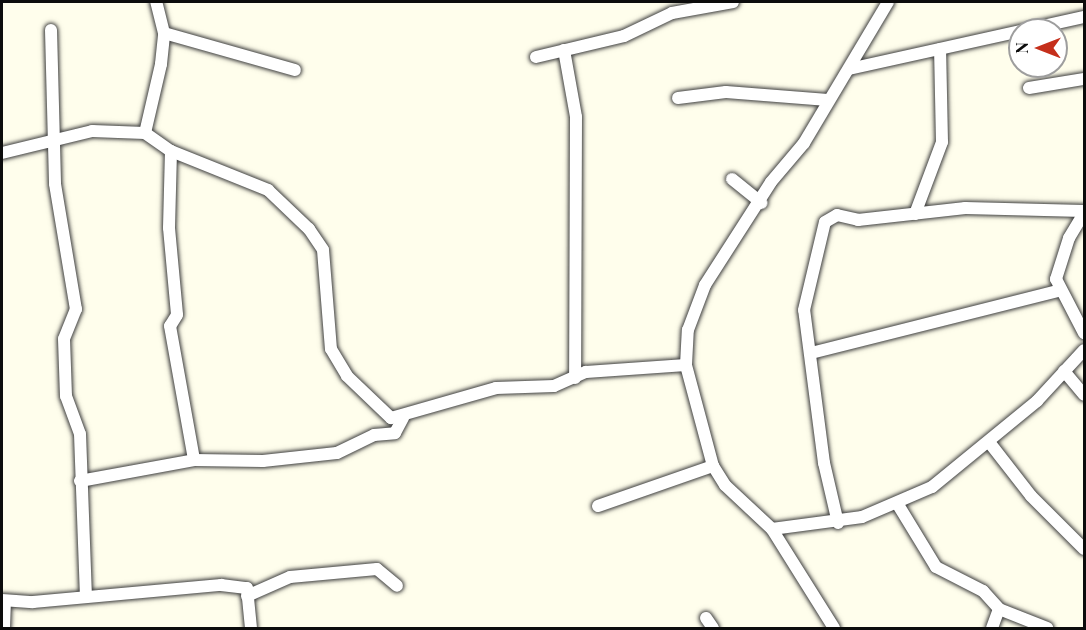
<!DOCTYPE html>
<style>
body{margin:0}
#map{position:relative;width:1086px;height:630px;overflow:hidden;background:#fffeec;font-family:"Playfair Display",serif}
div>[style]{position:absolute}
.roads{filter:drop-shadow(0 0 2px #3f3f3f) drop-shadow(0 0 2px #3f3f3f)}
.street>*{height:12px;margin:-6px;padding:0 6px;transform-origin:6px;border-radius:6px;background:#fff}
span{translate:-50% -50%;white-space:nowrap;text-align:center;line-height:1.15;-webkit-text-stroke:6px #fff;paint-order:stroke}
.frame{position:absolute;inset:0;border:3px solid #0c0c0c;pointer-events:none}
.north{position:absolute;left:1008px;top:18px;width:60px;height:60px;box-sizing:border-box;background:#fff;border:2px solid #9e9e9e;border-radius:50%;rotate:270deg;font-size:16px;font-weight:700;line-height:24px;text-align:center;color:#0c0c0c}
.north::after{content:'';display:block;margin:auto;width:21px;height:27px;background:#c52f1b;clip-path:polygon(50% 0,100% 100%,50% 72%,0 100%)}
</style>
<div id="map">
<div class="roads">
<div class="street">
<i style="left:51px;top:30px;width:154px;rotate:88.5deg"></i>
<i style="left:55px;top:184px;width:127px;rotate:80.5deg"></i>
<i style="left:76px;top:309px;width:32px;rotate:112deg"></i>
<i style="left:64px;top:339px;width:57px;rotate:88deg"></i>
<i style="left:66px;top:396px;width:40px;rotate:69.8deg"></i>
<i style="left:80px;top:434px;width:163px;rotate:87.9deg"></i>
<i style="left:164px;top:33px;width:136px;rotate:15.8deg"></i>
<i style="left:564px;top:50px;width:68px;rotate:79.8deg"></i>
<i style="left:576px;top:117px;width:261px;rotate:90.2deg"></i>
<i style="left:536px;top:57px;width:90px;rotate:-13.4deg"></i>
<i style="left:624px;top:36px;width:53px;rotate:-25.6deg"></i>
<i style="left:672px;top:13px;width:62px;rotate:-10.2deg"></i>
<i style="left:849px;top:69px;width:241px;rotate:-12.5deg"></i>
<i style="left:1029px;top:88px;width:56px;rotate:-9.3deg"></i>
<i style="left:678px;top:98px;width:48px;rotate:-7.1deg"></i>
<i style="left:726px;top:92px;width:102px;rotate:4.5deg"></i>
<i style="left:145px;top:133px;width:71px;rotate:-76.9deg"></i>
<i style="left:161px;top:64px;width:31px;rotate:-84deg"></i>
<i style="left:164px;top:33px;width:32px;rotate:-104deg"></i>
<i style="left:171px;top:151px;width:77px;rotate:91.5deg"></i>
<i style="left:169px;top:228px;width:87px;rotate:84.7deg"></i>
<i style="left:177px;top:315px;width:13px;rotate:122deg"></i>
<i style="left:170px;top:326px;width:136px;rotate:79.8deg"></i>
<i style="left:2px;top:153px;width:93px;rotate:-13.7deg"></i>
<i style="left:92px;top:131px;width:53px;rotate:2.2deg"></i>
<i style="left:145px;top:133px;width:32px;rotate:35deg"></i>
<i style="left:171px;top:151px;width:105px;rotate:21.9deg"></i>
<i style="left:268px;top:190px;width:57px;rotate:43.6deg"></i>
<i style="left:309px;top:229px;width:25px;rotate:56deg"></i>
<i style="left:323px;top:250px;width:99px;rotate:85.4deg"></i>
<i style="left:331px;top:349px;width:31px;rotate:59deg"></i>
<i style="left:347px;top:376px;width:61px;rotate:43.7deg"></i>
<i style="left:391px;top:418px;width:109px;rotate:-15.9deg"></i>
<i style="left:496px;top:388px;width:58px;rotate:-2deg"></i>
<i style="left:554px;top:386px;width:35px;rotate:-24deg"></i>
<i style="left:586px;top:372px;width:100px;rotate:-4deg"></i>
<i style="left:732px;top:179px;width:38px;rotate:39deg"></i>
<i style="left:1084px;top:213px;width:29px;rotate:121deg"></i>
<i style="left:1069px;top:238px;width:43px;rotate:107.6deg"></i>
<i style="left:1056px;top:279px;width:61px;rotate:62.6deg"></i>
<i style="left:915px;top:214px;width:77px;rotate:-69.4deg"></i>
<i style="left:942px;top:142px;width:93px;rotate:-91.2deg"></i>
<i style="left:811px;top:353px;width:255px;rotate:-14.1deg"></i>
<i style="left:1064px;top:371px;width:31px;rotate:50deg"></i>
<i style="left:989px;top:442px;width:68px;rotate:52.1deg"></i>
<i style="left:1031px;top:496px;width:75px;rotate:45deg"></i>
<i style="left:80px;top:481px;width:116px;rotate:-10.4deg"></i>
<i style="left:194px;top:460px;width:69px;rotate:0.8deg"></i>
<i style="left:263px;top:461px;width:74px;rotate:-6.2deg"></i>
<i style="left:337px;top:453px;width:41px;rotate:-25.9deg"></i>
<i style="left:374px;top:435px;width:21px;rotate:-5deg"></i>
<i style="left:395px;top:433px;width:17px;rotate:-62deg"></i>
<i style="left:897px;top:503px;width:75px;rotate:58.6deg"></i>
<i style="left:936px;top:567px;width:53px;rotate:27.1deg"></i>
<i style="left:983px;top:591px;width:24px;rotate:48deg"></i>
<i style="left:999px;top:609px;width:52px;rotate:21.6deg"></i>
<i style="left:598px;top:506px;width:122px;rotate:-19.2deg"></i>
<i style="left:838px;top:523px;width:62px;rotate:-103.1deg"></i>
<i style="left:824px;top:463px;width:154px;rotate:-97.4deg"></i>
<i style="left:804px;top:310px;width:90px;rotate:-76.6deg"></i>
<i style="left:825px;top:222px;width:14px;rotate:-30deg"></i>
<i style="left:837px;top:215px;width:22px;rotate:13deg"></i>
<i style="left:858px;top:220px;width:108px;rotate:-6.4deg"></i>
<i style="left:965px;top:208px;width:119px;rotate:1.4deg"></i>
<i style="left:772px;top:529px;width:91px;rotate:-7.6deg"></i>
<i style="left:862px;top:517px;width:76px;rotate:-23.2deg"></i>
<i style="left:932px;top:487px;width:136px;rotate:-39.3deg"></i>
<i style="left:1037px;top:401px;width:69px;rotate:-47.3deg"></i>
<i style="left:247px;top:596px;width:47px;rotate:-23.8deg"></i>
<i style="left:290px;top:577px;width:87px;rotate:-5.3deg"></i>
<i style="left:377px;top:569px;width:26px;rotate:40deg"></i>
<i style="left:2px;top:600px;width:31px;rotate:4deg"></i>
<i style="left:33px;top:602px;width:189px;rotate:-5.2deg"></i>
<i style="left:221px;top:585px;width:26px;rotate:7deg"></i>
<i style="left:247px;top:588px;width:40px;rotate:84.3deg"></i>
<i style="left:706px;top:618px;width:12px;rotate:55deg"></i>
<i style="left:4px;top:628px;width:27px;rotate:-88deg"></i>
<i style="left:834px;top:628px;width:117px;rotate:-122.1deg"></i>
<i style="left:772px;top:529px;width:64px;rotate:-136.9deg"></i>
<i style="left:725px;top:485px;width:22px;rotate:-122deg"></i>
<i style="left:713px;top:466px;width:105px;rotate:-105deg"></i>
<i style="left:686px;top:365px;width:35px;rotate:-87deg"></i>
<i style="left:688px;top:330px;width:48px;rotate:-69.3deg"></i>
<i style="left:705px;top:285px;width:122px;rotate:-57.3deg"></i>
<i style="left:771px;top:182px;width:51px;rotate:-49.8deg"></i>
<i style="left:804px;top:143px;width:164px;rotate:-59.2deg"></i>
<i style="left:992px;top:628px;width:20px;rotate:-70deg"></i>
</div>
</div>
<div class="frame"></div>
<div class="north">N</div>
</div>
